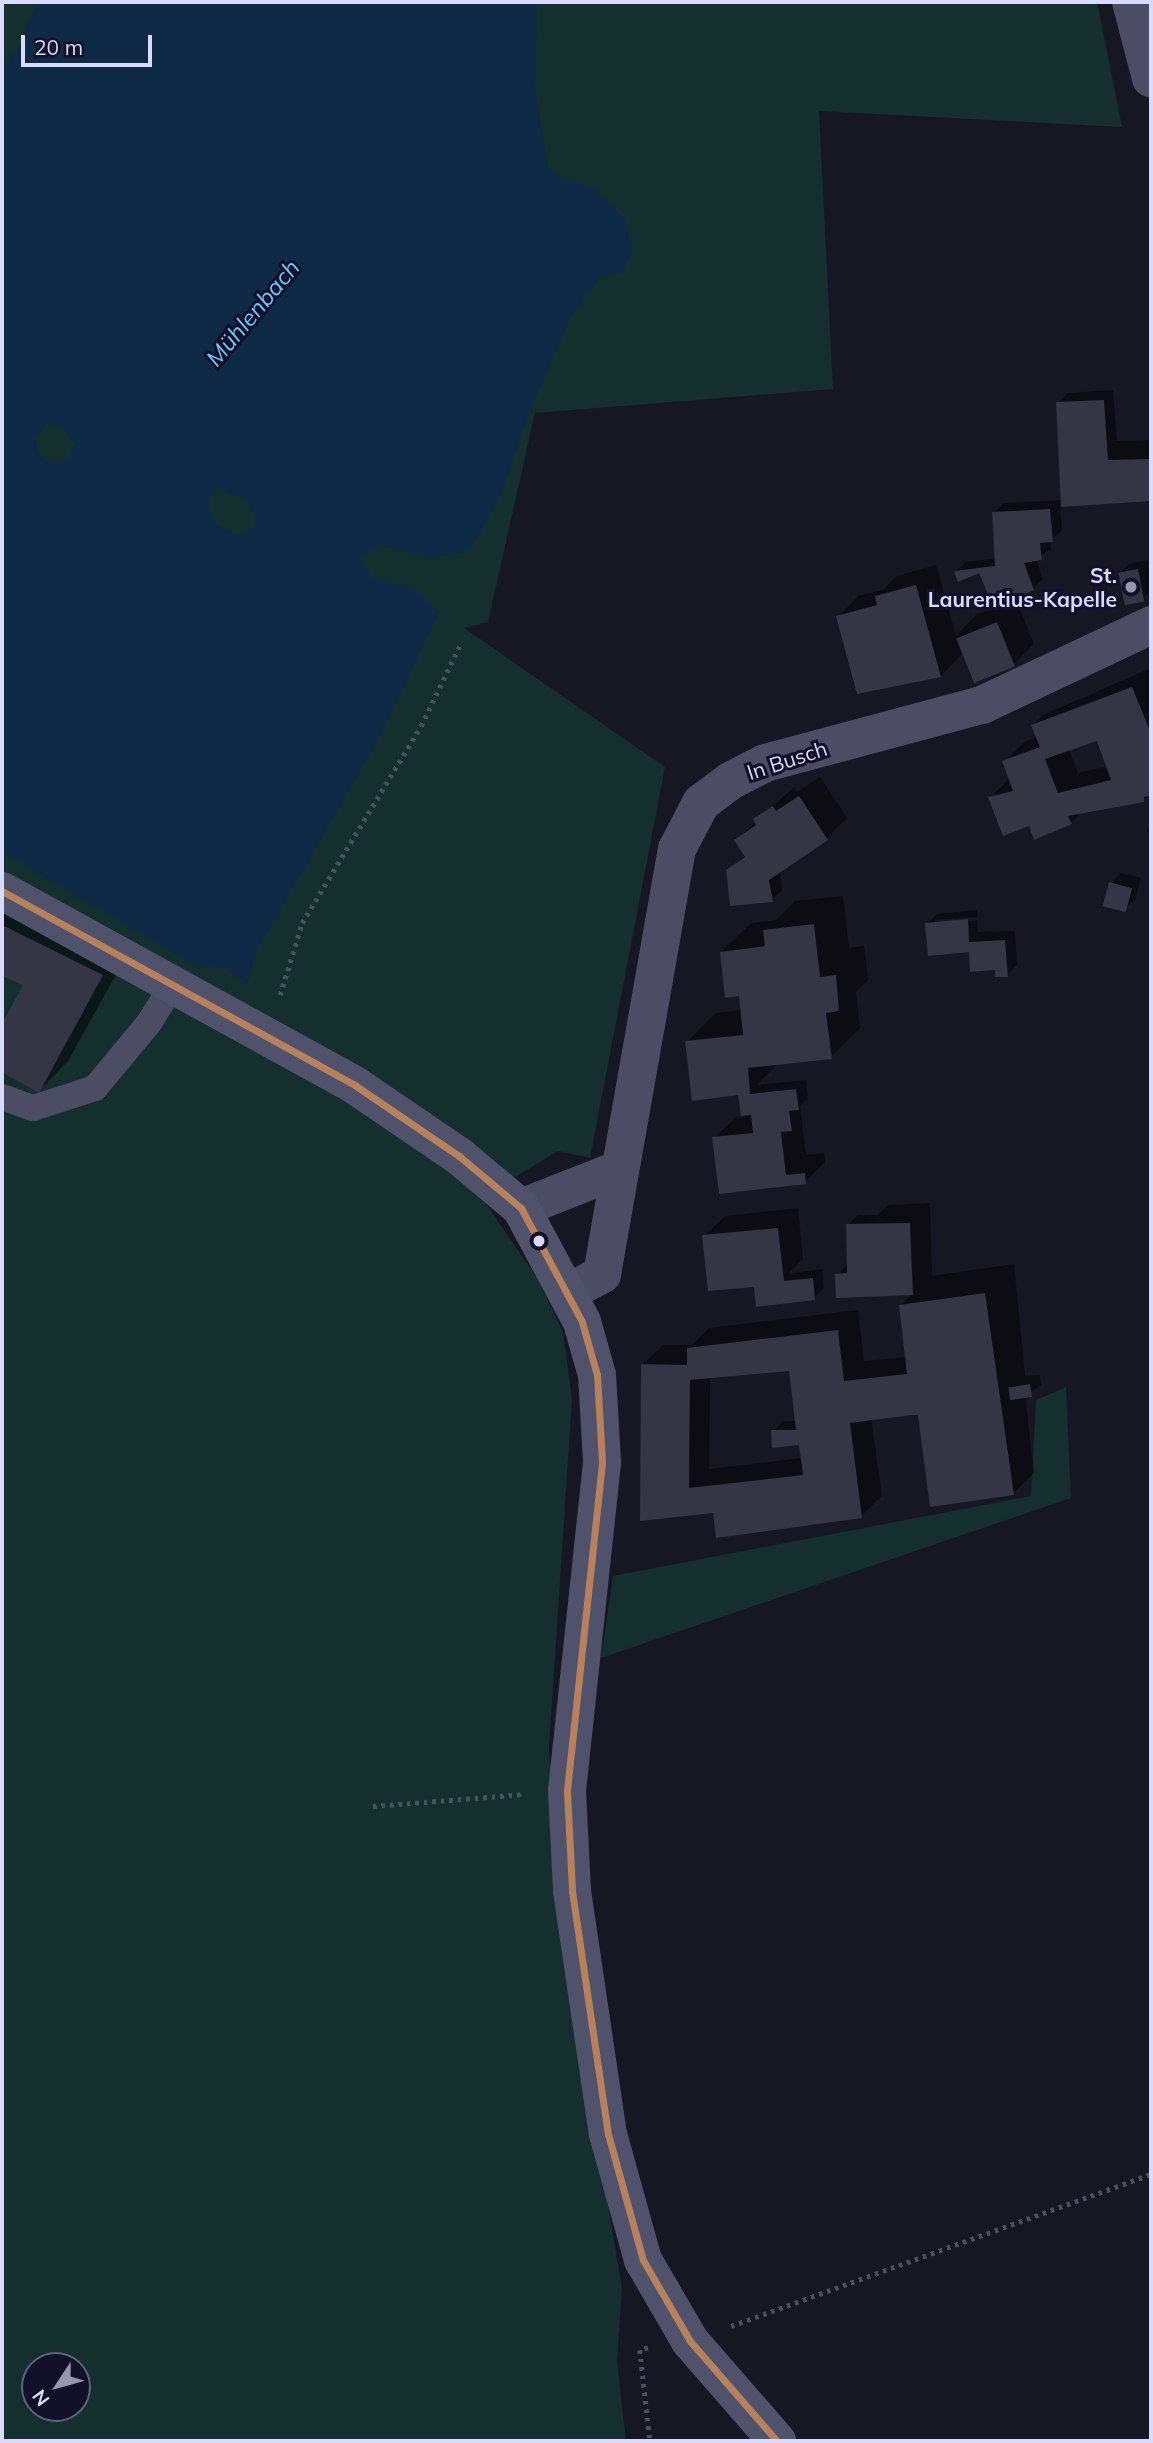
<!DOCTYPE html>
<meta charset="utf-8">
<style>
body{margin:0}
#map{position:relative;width:1153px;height:2443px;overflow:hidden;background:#171723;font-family:Mulish,sans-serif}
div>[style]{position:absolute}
.green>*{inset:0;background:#142f2d}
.water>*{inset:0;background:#0f2a47}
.shadow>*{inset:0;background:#0007}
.building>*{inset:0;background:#353545;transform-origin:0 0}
.path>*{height:4.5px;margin-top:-2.25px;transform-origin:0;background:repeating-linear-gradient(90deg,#45535e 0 3.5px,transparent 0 8.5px)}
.lane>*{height:26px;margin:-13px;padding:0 13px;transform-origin:13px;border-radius:13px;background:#4c4d64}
.street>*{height:38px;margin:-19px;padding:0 19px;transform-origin:19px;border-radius:19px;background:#4c4d64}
.secondary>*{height:38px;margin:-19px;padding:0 19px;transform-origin:19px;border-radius:19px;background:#4f526a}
.bus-1>*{height:7px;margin:-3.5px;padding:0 3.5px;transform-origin:3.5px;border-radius:3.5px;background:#b6815c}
.dots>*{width:19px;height:19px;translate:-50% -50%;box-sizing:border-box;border:4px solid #121129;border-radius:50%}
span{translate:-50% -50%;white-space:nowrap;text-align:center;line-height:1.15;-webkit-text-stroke:6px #121129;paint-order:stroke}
.poi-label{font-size:21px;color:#dadafe;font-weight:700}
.right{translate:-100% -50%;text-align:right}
.street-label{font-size:21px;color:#dadafe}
.water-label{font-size:23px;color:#6acafd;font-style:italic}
.frame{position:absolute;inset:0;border:4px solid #dadafe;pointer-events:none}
.north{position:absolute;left:21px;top:2352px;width:70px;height:70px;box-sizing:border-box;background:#121129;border:2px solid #62617e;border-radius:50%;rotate:234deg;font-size:19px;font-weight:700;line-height:28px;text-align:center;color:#dadafe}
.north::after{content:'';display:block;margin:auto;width:24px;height:32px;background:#9696b1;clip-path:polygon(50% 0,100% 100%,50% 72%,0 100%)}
.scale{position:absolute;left:21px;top:35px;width:131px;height:32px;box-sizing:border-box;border:4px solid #dadafe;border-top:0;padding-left:9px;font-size:21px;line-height:24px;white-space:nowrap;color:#dadafe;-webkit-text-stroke:5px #121129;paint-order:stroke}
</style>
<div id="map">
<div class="green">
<i style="clip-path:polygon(evenodd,2px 2px,1097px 2px,1122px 127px,819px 111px,833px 389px,535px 413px,488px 622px,464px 628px,665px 767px,590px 1158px,558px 1151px,517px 1176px,475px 1188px,537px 1278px,563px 1332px,572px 1399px,549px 1747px,562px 1930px,622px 2288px,617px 2361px,626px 2441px,2px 2441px,2px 2px,35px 2366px,77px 2366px,77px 2408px,35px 2408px,35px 2366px)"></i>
<i style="clip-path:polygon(1066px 1387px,1071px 1498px,601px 1658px,613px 1576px,1031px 1496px,1036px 1400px)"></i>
</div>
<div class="water">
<i style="clip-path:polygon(evenodd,37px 2px,537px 2px,535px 89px,548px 167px,562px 180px,588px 185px,625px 219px,633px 249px,622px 273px,599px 278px,571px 317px,530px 410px,500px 497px,469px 551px,429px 558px,379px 545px,362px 559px,371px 577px,417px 590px,439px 612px,379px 738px,257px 950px,248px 983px,226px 969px,192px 964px,2px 852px,2px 69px,20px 46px,37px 2px,49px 423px,60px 427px,76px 443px,67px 459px,48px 463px,39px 455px,35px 437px,49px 423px,37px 2px,217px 490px,246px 499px,256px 519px,253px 527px,238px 535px,216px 524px,207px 502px,217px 490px)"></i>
</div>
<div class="shadow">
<i style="clip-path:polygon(1113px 390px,1117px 441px,1151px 440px,1151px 500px,1060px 505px,1062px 530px,1050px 541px,1051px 549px,1036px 559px,1043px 579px,1033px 589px,980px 571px,956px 571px,966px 562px,997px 558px,994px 513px,1004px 503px,1063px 500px,1058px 403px,1068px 393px)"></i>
<i style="clip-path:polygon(1148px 560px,1151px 591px,1143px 599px,1119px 574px,1129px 564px)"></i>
<i style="clip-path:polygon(936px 565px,956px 636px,977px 614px,1017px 602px,1034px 644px,1014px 664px,963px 653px,941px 676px,838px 617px,858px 596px,883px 590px,897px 576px)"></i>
<i style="clip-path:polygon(evenodd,1151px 668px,1151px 794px,1143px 800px,1082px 812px,1071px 823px,1030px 824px,990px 798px,1010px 778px,1004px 762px,1024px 742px,1038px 736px,1033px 725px,1043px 715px,1151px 668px,1098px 739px,1108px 766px,1078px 773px,1069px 750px,1098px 739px)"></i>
<i style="clip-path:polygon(820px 777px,847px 818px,827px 838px,773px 874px,780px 873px,782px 890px,772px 900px,728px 871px,746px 855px,736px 840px,794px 787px,797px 792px)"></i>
<i style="clip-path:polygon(1151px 817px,1151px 833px,1148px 832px)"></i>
<i style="clip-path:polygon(1121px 873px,1141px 878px,1135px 899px,1125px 909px,1111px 883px)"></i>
<i style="clip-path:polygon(843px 896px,849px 948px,864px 946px,868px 980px,856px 992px,860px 1028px,831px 1057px,779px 1063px,757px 1085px,806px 1080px,808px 1098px,800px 1106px,806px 1155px,824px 1153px,825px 1162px,805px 1182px,721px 1192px,714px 1138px,735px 1118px,743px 1117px,740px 1093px,687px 1042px,716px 1013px,742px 1010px,741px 994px,721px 952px,751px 923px,776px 920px,795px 901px)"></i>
<i style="clip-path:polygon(2px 903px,132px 946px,68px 1061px,39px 1091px,2px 1070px,2px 1028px,31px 976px,23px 983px,2px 974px)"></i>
<i style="clip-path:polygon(evenodd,977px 910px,978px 932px,1015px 931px,1017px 965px,1007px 975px,927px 924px,937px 914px,977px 910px,977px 917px,977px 920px,935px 924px,935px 920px,977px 917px)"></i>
<i style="clip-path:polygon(evenodd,930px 1203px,932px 1276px,1014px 1264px,1025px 1376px,1040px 1375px,1041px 1385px,1025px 1396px,1034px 1473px,1013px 1493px,924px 1412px,871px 1418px,882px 1496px,861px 1516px,714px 1511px,642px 1519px,642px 1365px,663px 1345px,692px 1345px,709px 1328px,858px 1310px,864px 1361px,907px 1357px,901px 1305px,912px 1294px,837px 1275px,847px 1265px,848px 1225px,858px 1215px,878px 1215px,888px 1205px,930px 1203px,791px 1369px,798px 1421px,783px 1421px,773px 1431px,800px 1441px,802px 1458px,709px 1469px,710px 1377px,791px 1369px)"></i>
<i style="clip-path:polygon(798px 1208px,803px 1259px,788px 1274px,822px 1269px,824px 1288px,814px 1298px,756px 1288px,704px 1236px,725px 1216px)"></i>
</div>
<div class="building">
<i style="clip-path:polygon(1104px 400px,1108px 460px,1151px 459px,1151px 501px,1061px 507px,1056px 402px)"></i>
<i style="clip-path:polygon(1050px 509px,1053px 542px,1040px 543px,1042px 560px,1024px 563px,1034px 590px,994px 608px,979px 573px,958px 582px,954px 571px,995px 566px,992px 512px)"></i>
<i style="left:1138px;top:569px;width:33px;height:20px;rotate:79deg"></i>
<i style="clip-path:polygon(916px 585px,941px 677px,857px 694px,836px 616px,877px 605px,875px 596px)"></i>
<i style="left:997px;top:622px;width:48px;height:44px;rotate:68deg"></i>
<i style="clip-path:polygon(evenodd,1132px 687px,1151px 733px,1151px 796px,1144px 797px,1144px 802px,1068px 816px,1072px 824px,1034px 840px,1029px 826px,1003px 836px,988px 797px,1013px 791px,1002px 761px,1040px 747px,1031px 725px,1132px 687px,1097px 741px,1111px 780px,1058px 793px,1045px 759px,1097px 741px)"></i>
<i style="clip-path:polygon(799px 796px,828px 840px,769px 880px,773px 902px,730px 906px,726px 870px,745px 857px,734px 840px,756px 825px,753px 819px,773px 806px,776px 811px)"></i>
<i style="left:1109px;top:882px;width:24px;height:25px;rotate:15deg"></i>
<i style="clip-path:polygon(968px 919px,969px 942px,1005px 940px,1008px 977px,995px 977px,995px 970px,970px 972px,969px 952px,928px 956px,925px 923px)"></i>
<i style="clip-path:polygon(814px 924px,820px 977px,836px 975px,839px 1011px,826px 1013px,832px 1059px,748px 1068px,750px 1094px,796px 1089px,799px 1110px,789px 1111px,792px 1131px,781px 1132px,786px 1175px,805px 1173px,806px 1184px,719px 1194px,712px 1137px,753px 1133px,751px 1115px,741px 1116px,738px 1095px,692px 1101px,685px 1041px,743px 1035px,739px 996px,725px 998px,720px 952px,765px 946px,763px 930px)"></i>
<i style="clip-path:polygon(2px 925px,103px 975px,39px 1093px,2px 1072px,2px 1024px,23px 985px,2px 976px)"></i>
<i style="clip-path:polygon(910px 1223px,913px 1295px,836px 1298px,835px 1274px,847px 1273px,846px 1224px)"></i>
<i style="clip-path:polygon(778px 1228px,784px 1281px,813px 1278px,815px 1300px,756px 1307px,754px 1287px,708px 1291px,702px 1235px)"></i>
<i style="clip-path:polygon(evenodd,985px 1293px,1014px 1495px,930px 1507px,918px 1415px,912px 1415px,850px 1423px,862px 1518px,716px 1538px,713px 1513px,640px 1521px,641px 1364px,687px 1365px,687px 1348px,838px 1330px,844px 1381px,907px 1374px,899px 1305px,985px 1293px,789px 1371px,796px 1430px,771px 1430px,772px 1448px,799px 1445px,803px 1475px,689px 1488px,690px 1380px,789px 1371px)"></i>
<i style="left:1030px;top:1384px;width:13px;height:22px;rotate:81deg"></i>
</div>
<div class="path">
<i style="left:280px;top:995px;width:75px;rotate:-73deg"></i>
<i style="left:302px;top:923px;width:230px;rotate:-58.9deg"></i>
<i style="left:421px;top:726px;width:90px;rotate:-64.3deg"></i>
<i style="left:373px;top:1806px;width:152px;rotate:-4.5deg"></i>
<i style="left:731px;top:2326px;width:447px;rotate:-19.9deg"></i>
<i style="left:648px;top:2348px;width:8px;rotate:166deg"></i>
<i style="left:640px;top:2350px;width:92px;rotate:83.7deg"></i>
</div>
<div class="lane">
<i style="left:2px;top:1097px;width:33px;rotate:20deg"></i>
<i style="left:33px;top:1108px;width:65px;rotate:-17.9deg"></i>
<i style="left:95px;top:1088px;width:85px;rotate:-50.3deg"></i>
<i style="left:149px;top:1023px;width:46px;rotate:-58.4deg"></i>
</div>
<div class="street">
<i style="left:1131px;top:2px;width:79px;rotate:75.3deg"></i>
<i style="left:521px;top:1208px;width:106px;rotate:-21.5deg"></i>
<i style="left:567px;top:1293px;width:40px;rotate:-28deg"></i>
<i style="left:602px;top:1274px;width:432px;rotate:-80deg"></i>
<i style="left:677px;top:849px;width:52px;rotate:-62.4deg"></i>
<i style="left:701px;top:803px;width:36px;rotate:-37deg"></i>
<i style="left:730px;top:781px;width:39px;rotate:-27deg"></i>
<i style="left:765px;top:763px;width:225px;rotate:-15deg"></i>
<i style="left:982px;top:705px;width:187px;rotate:-25.3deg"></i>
</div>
<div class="secondary">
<i style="left:2px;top:891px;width:404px;rotate:28.8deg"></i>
<i style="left:356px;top:1086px;width:125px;rotate:34.2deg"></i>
<i style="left:459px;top:1156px;width:81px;rotate:40deg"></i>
<i style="left:521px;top:1208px;width:129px;rotate:61.8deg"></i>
<i style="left:582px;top:1322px;width:55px;rotate:74.2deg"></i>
<i style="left:597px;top:1375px;width:88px;rotate:86.7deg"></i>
<i style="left:602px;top:1463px;width:330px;rotate:96.1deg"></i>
<i style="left:567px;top:1791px;width:100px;rotate:87.1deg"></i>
<i style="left:572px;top:1891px;width:246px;rotate:81.6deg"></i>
<i style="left:608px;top:2134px;width:131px;rotate:74.5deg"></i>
<i style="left:643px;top:2260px;width:94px;rotate:59.9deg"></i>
<i style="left:690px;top:2341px;width:133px;rotate:49deg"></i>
</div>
<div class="bus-1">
<i style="left:2px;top:891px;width:404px;rotate:28.8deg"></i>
<i style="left:356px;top:1086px;width:125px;rotate:34.2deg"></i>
<i style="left:459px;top:1156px;width:81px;rotate:40deg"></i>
<i style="left:521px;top:1208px;width:129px;rotate:61.8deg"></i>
<i style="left:582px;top:1322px;width:55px;rotate:74.2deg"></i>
<i style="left:597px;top:1375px;width:88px;rotate:86.7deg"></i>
<i style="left:602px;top:1463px;width:330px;rotate:96.1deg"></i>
<i style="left:567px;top:1791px;width:100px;rotate:87.1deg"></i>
<i style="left:572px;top:1891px;width:246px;rotate:81.6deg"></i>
<i style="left:608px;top:2134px;width:131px;rotate:74.5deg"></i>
<i style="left:643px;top:2260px;width:94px;rotate:59.9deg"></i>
<i style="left:690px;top:2341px;width:133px;rotate:49deg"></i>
</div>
<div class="dots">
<i style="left:1131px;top:587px;background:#9696b1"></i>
<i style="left:539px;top:1241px;background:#dadafe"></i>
</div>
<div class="poi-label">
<span class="right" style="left:1117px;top:587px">St.<br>Laurentius-Kapelle</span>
</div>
<div class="street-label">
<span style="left:787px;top:760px;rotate:-18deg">In Busch</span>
</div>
<div class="water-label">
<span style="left:253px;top:313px;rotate:-50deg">Mühlenbach</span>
</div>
<div class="frame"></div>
<div class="north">N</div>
<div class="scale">20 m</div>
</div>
